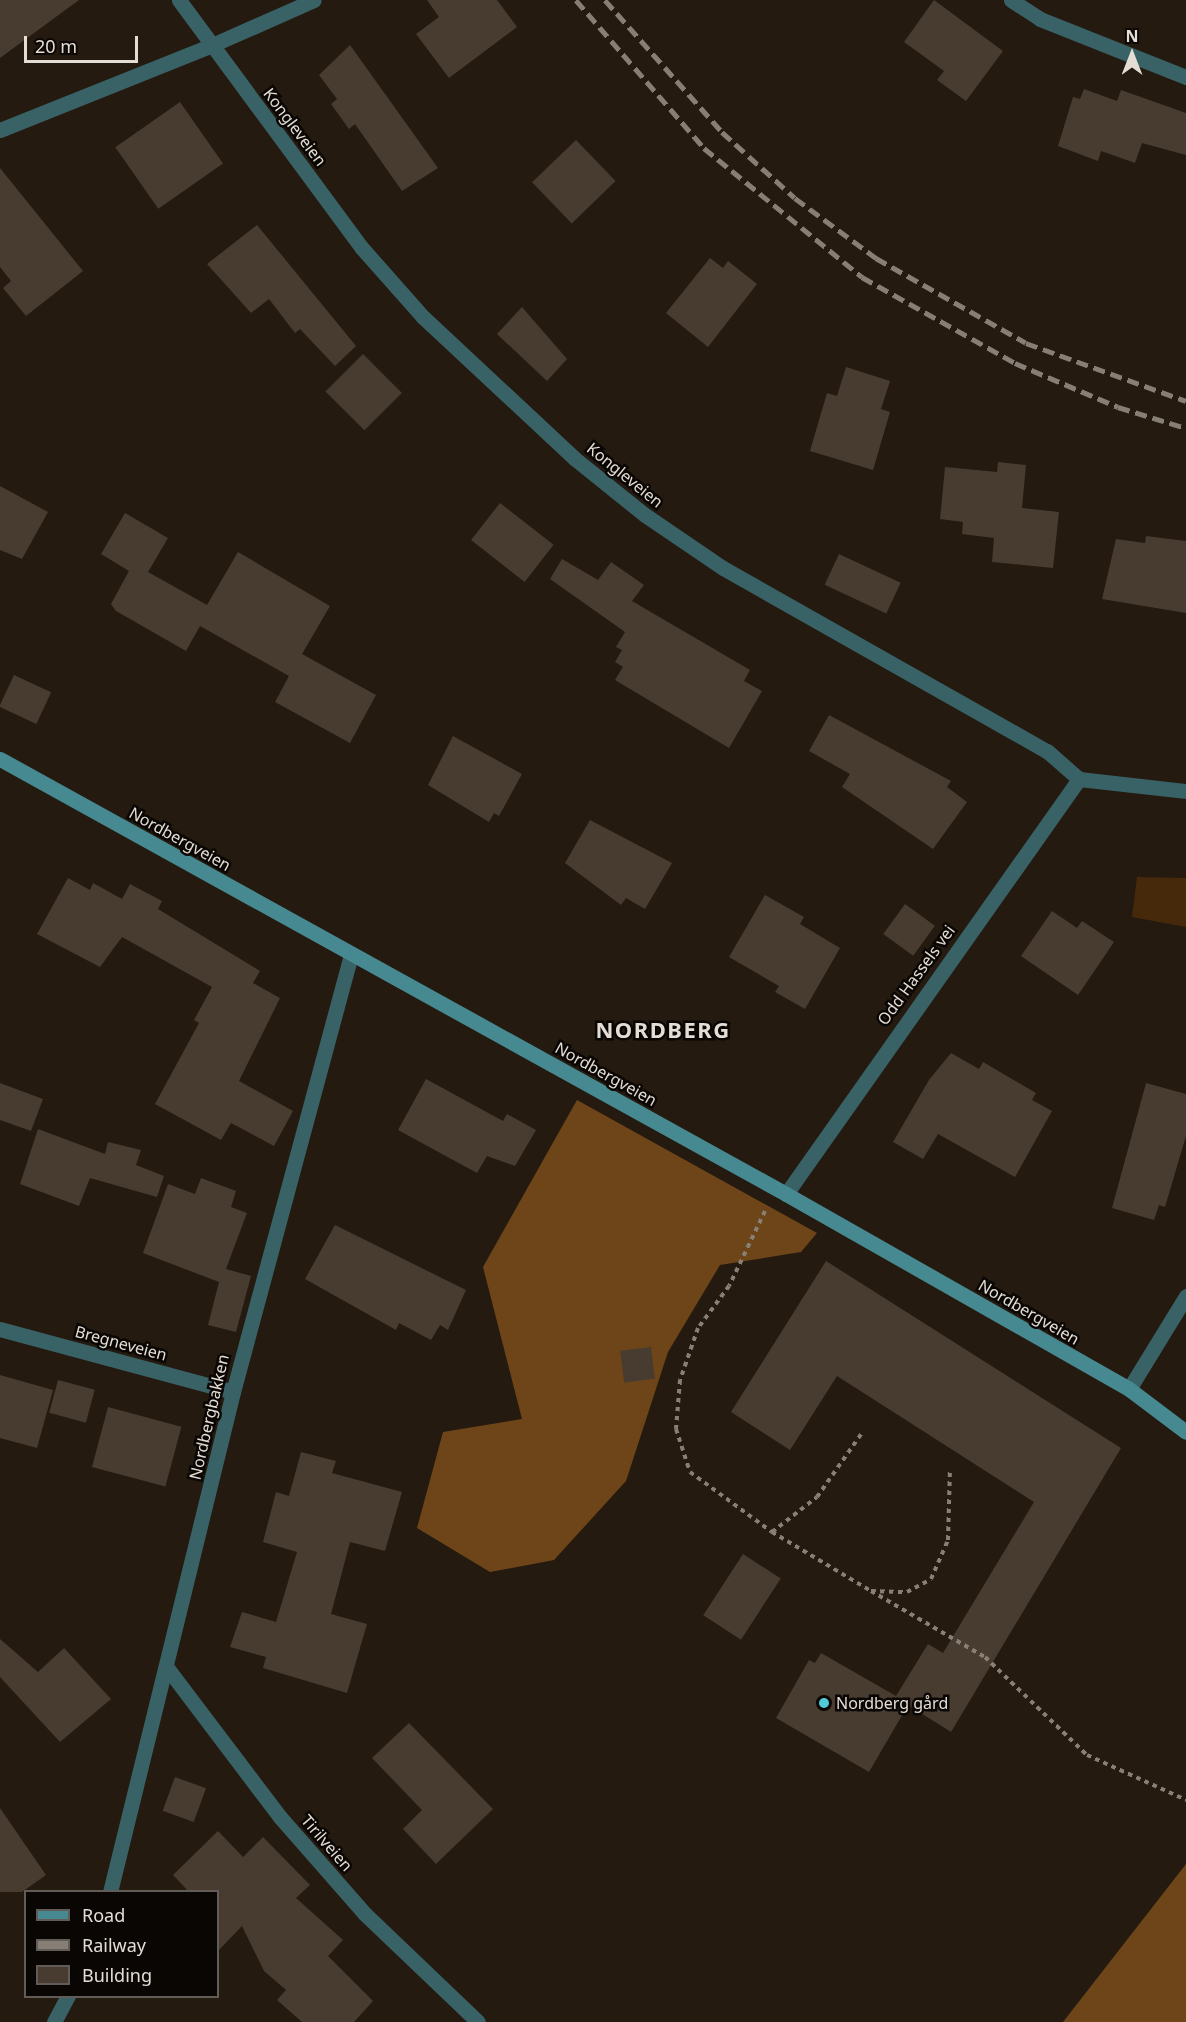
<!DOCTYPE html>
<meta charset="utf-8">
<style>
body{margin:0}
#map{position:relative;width:1186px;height:2022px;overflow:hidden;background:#241a10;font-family:"Noto Sans",sans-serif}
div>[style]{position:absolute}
.green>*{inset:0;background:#46290b}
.forest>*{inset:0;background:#6e4518}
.building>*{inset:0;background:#483c31;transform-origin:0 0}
.path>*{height:4px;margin-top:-2px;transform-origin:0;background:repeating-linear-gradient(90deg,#888077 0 4.5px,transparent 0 9px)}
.lane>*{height:15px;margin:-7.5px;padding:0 7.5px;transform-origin:7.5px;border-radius:7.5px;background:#396267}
.street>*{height:15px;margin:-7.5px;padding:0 7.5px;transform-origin:7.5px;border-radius:7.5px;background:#396267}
.secondary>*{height:15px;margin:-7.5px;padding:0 7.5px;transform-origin:7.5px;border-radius:7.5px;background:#468991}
.rail>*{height:4.5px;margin-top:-2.25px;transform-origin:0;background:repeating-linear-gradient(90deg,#877f76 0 12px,transparent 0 18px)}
.dots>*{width:16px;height:16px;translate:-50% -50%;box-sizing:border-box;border:3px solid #0a0603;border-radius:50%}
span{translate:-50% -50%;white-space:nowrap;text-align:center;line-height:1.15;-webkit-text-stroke:5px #0a0603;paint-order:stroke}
.street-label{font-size:16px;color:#e4ddd6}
.poi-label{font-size:16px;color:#e4ddd6}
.left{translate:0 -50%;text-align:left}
.district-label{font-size:22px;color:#e4ddd6;font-weight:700;letter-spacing:1.5px}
.legend{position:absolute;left:24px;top:1890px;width:195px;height:108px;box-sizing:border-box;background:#0a0603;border:2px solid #615c57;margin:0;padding:8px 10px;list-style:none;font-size:18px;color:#e4ddd6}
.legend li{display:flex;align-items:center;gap:12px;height:30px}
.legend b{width:30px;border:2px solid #615c57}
.north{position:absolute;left:1102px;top:24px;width:60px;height:60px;-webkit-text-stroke:4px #0a0603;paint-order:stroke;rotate:0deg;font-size:16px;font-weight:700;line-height:24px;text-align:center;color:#e4ddd6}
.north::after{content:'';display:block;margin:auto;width:21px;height:27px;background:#e4ddd6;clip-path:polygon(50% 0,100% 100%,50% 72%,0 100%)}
.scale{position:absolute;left:24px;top:36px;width:114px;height:27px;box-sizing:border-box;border:3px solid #e4ddd6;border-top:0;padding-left:8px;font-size:18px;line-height:21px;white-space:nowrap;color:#e4ddd6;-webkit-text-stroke:4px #0a0603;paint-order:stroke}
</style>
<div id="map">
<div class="green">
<i style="clip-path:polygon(1137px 877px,1186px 878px,1186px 927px,1132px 917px)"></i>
</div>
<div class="forest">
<i style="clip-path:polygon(577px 1100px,817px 1233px,801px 1252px,720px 1265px,668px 1352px,626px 1481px,554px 1560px,490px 1572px,417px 1528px,443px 1432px,522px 1419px,483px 1267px)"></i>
<i style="clip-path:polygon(1186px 1864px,1186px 2022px,1063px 2022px)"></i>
</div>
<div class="building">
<i style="clip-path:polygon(0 0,79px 0,0 58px)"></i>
<i style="clip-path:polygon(427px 0,497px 0,517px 27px,449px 78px,416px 34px,439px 17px)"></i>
<i style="clip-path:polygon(934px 0,1003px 51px,966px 101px,937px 80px,944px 71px,904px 42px)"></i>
<i style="clip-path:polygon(350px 45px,438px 168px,402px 191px,355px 124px,349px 129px,331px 104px,337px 99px,319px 75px)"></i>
<i style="clip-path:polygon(1084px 89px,1117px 101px,1121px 90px,1186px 113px,1186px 155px,1142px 143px,1135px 163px,1101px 151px,1098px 161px,1058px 146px,1073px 97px,1080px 99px)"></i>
<i style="left:180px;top:102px;width:75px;height:79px;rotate:55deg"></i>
<i style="left:576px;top:140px;width:57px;height:61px;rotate:46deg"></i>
<i style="clip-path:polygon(0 168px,83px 271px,26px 316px,3px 288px,11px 281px,0 267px)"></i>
<i style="clip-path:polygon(257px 225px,356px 346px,335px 366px,300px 329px,295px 333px,269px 299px,251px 313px,207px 264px)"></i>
<i style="clip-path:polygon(710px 258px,723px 268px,728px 261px,757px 284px,708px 347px,666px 313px)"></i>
<i style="clip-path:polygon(522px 307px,567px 359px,547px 381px,497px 334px)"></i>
<i style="left:363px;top:354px;width:55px;height:53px;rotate:45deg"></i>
<i style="clip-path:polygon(846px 367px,890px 381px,881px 409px,890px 412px,873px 470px,810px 451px,827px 393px,837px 396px)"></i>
<i style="clip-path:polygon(998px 462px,1026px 465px,1022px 508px,1059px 512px,1053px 568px,992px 562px,994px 538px,962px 534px,963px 522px,940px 519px,945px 467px,997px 472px)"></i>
<i style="clip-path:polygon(0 486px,48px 512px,22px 559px,0 550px)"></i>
<i style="left:500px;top:503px;width:68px;height:47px;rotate:38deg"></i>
<i style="clip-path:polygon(125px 513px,168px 538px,148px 572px,207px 605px,238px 552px,330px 606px,302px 654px,376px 695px,350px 743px,275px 702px,289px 676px,200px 626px,186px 651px,116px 611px,111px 604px,129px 571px,101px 554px)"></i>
<i style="clip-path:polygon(1146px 536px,1186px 541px,1186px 613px,1102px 599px,1116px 539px,1145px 543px)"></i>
<i style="left:839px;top:554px;width:68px;height:34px;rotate:25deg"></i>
<i style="clip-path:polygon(562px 559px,598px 580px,611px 562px,644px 585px,632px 601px,750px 670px,744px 681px,762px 691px,729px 748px,615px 680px,623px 667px,615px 662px,622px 650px,616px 647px,625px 632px,550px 579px)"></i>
<i style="left:14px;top:675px;width:41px;height:35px;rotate:25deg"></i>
<i style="clip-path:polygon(829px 715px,951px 781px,947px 787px,967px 802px,933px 849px,842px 787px,850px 774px,809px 751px)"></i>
<i style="clip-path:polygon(453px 736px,522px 774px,499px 816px,494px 813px,489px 822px,428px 785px)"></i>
<i style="clip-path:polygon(590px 820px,672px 863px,645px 909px,626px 898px,621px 905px,565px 863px)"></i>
<i style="clip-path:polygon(68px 878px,90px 890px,93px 883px,122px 899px,130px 884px,162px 901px,158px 909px,260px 971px,253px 983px,280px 998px,239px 1081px,293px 1111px,274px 1146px,231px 1123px,221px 1140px,155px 1104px,199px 1023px,194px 1020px,212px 987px,122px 937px,100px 967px,37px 934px)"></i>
<i style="clip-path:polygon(765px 895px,804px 917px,800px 924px,840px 948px,805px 1009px,775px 992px,779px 986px,729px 957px)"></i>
<i style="left:905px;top:904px;width:37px;height:37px;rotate:36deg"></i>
<i style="clip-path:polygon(1052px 911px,1077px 928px,1082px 921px,1114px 942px,1078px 995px,1021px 956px)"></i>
<i style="clip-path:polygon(951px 1053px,979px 1069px,983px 1062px,1036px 1093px,1032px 1100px,1052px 1111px,1015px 1177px,938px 1134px,923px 1159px,893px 1142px,929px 1080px)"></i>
<i style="clip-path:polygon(426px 1079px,503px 1121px,507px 1114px,536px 1130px,515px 1166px,487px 1156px,477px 1173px,398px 1130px)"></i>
<i style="clip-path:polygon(0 1083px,43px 1099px,31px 1131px,0 1120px)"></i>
<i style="clip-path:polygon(1146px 1083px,1186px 1094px,1186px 1136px,1165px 1207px,1159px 1205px,1154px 1220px,1112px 1208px)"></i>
<i style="clip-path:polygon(38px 1129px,105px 1154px,108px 1142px,141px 1150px,136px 1165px,164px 1176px,157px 1197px,90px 1178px,79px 1206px,20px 1184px)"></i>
<i style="clip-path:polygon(201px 1178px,236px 1191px,231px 1207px,247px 1213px,226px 1269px,251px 1276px,236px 1332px,208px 1325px,219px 1282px,143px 1253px,168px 1184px,195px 1194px)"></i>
<i style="clip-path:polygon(335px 1225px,466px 1290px,448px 1330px,440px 1325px,431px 1340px,399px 1323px,396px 1330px,305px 1279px)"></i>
<i style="clip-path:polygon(826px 1261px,1121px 1448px,951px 1732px,908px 1705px,869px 1772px,776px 1718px,809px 1660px,815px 1663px,821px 1653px,896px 1696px,928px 1644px,943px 1653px,1034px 1502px,837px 1376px,790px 1450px,731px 1412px)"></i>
<i style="left:651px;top:1347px;width:32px;height:31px;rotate:83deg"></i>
<i style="clip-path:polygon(0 1375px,53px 1390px,37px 1448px,0 1438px)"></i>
<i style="left:58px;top:1380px;width:38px;height:34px;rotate:15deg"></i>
<i style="left:108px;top:1407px;width:76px;height:62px;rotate:15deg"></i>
<i style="clip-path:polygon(301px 1452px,336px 1461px,332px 1473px,402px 1492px,385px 1551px,350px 1542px,331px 1614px,367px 1624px,347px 1693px,263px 1668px,266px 1657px,230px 1647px,242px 1612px,276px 1622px,297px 1552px,263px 1542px,276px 1492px,289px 1496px)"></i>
<i style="left:743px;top:1554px;width:45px;height:73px;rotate:33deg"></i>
<i style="clip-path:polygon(0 1639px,38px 1672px,64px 1648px,111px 1699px,60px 1742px,0 1677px)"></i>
<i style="clip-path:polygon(409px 1723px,493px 1809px,436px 1864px,403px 1829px,422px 1810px,372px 1758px)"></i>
<i style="left:175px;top:1777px;width:33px;height:36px;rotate:20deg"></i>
<i style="clip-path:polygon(0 1808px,46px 1875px,22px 1892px,0 1892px)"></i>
<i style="clip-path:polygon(218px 1831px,243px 1857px,263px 1837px,310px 1885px,296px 1898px,343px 1940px,328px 1956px,373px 2001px,354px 2022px,302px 2022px,277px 2000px,286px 1990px,264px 1971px,242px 1926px,218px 1951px,218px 1892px,189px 1892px,173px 1875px)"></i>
</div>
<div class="path">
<i style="left:765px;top:1211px;width:83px;rotate:115.6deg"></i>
<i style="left:729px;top:1286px;width:52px;rotate:126.4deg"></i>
<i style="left:698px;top:1328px;width:55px;rotate:109.1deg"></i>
<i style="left:680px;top:1380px;width:49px;rotate:94.7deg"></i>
<i style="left:676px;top:1429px;width:45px;rotate:72deg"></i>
<i style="left:690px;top:1472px;width:102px;rotate:36.2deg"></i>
<i style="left:772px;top:1532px;width:57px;rotate:-37.9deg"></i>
<i style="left:817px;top:1497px;width:78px;rotate:-54.9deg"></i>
<i style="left:772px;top:1532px;width:115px;rotate:30.8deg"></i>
<i style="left:871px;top:1591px;width:36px;rotate:2deg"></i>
<i style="left:907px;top:1592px;width:27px;rotate:-28deg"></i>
<i style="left:931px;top:1579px;width:43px;rotate:-66.4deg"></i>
<i style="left:948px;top:1540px;width:72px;rotate:-88.4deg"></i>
<i style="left:871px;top:1591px;width:132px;rotate:30.1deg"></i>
<i style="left:985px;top:1657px;width:141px;rotate:43.9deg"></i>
<i style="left:1087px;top:1755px;width:109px;rotate:24.4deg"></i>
</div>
<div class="lane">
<i style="left:212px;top:45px;width:111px;rotate:-23.8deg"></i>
<i style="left:1129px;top:1389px;width:109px;rotate:-58.5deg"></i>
</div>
<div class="street">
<i style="left:179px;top:0;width:307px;rotate:53.6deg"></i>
<i style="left:361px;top:247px;width:94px;rotate:48.5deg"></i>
<i style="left:423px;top:317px;width:207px;rotate:43deg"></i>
<i style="left:574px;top:458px;width:91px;rotate:38.8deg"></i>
<i style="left:645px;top:515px;width:94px;rotate:34.2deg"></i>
<i style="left:723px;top:568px;width:372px;rotate:29.5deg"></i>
<i style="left:1047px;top:751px;width:43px;rotate:41.2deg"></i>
<i style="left:1079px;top:779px;width:108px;rotate:6.4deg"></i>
<i style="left:1011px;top:0;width:35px;rotate:33deg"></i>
<i style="left:1040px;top:19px;width:157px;rotate:21.7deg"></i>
<i style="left:0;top:130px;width:228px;rotate:-21.8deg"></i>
<i style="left:786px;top:1194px;width:508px;rotate:-54.78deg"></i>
<i style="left:0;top:1329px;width:241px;rotate:15.1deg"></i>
<i style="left:168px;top:1669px;width:186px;rotate:52.9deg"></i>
<i style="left:280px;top:1817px;width:129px;rotate:48.8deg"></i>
<i style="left:365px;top:1914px;width:156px;rotate:43.7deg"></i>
<i style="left:110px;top:1892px;width:515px;rotate:-76.18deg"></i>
<i style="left:233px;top:1392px;width:454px;rotate:-74.9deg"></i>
<i style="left:54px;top:2022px;width:30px;rotate:-62deg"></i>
</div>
<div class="secondary">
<i style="left:0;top:759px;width:898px;rotate:28.96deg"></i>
<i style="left:786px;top:1194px;width:395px;rotate:29.6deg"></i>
<i style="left:1129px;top:1389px;width:71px;rotate:37deg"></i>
</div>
<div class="rail">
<i style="left:576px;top:0;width:196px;rotate:49.1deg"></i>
<i style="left:704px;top:148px;width:204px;rotate:39.2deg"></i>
<i style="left:862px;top:277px;width:176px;rotate:29.3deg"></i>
<i style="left:1015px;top:363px;width:112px;rotate:23.1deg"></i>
<i style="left:1118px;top:407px;width:71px;rotate:17.2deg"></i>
<i style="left:605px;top:0;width:176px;rotate:48.4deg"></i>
<i style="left:722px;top:132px;width:98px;rotate:42.1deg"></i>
<i style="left:795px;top:198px;width:101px;rotate:36.5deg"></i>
<i style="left:876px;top:258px;width:172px;rotate:29.5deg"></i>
<i style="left:1026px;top:343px;width:170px;rotate:19.9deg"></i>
</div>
<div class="dots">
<i style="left:824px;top:1703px;background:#52cbd9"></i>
</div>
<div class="street-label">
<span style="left:295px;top:127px;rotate:53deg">Kongleveien</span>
<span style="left:625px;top:475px;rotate:39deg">Kongleveien</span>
<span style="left:180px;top:839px;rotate:29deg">Nordbergveien</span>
<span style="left:916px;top:975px;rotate:-54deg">Odd Hassels vei</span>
<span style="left:606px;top:1074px;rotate:29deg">Nordbergveien</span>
<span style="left:1029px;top:1312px;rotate:30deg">Nordbergveien</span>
<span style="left:121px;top:1343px;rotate:15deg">Bregneveien</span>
<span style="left:209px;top:1417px;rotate:-77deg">Nordbergbakken</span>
<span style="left:327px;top:1843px;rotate:49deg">Tirilveien</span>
</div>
<div class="poi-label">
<span class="left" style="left:836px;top:1703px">Nordberg gård</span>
</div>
<div class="district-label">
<span style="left:663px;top:1030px">NORDBERG</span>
</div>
<ul class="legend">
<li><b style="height:8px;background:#468991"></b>Road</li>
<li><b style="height:8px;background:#877f76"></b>Railway</li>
<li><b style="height:16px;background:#483c31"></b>Building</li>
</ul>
<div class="north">N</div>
<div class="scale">20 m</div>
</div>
